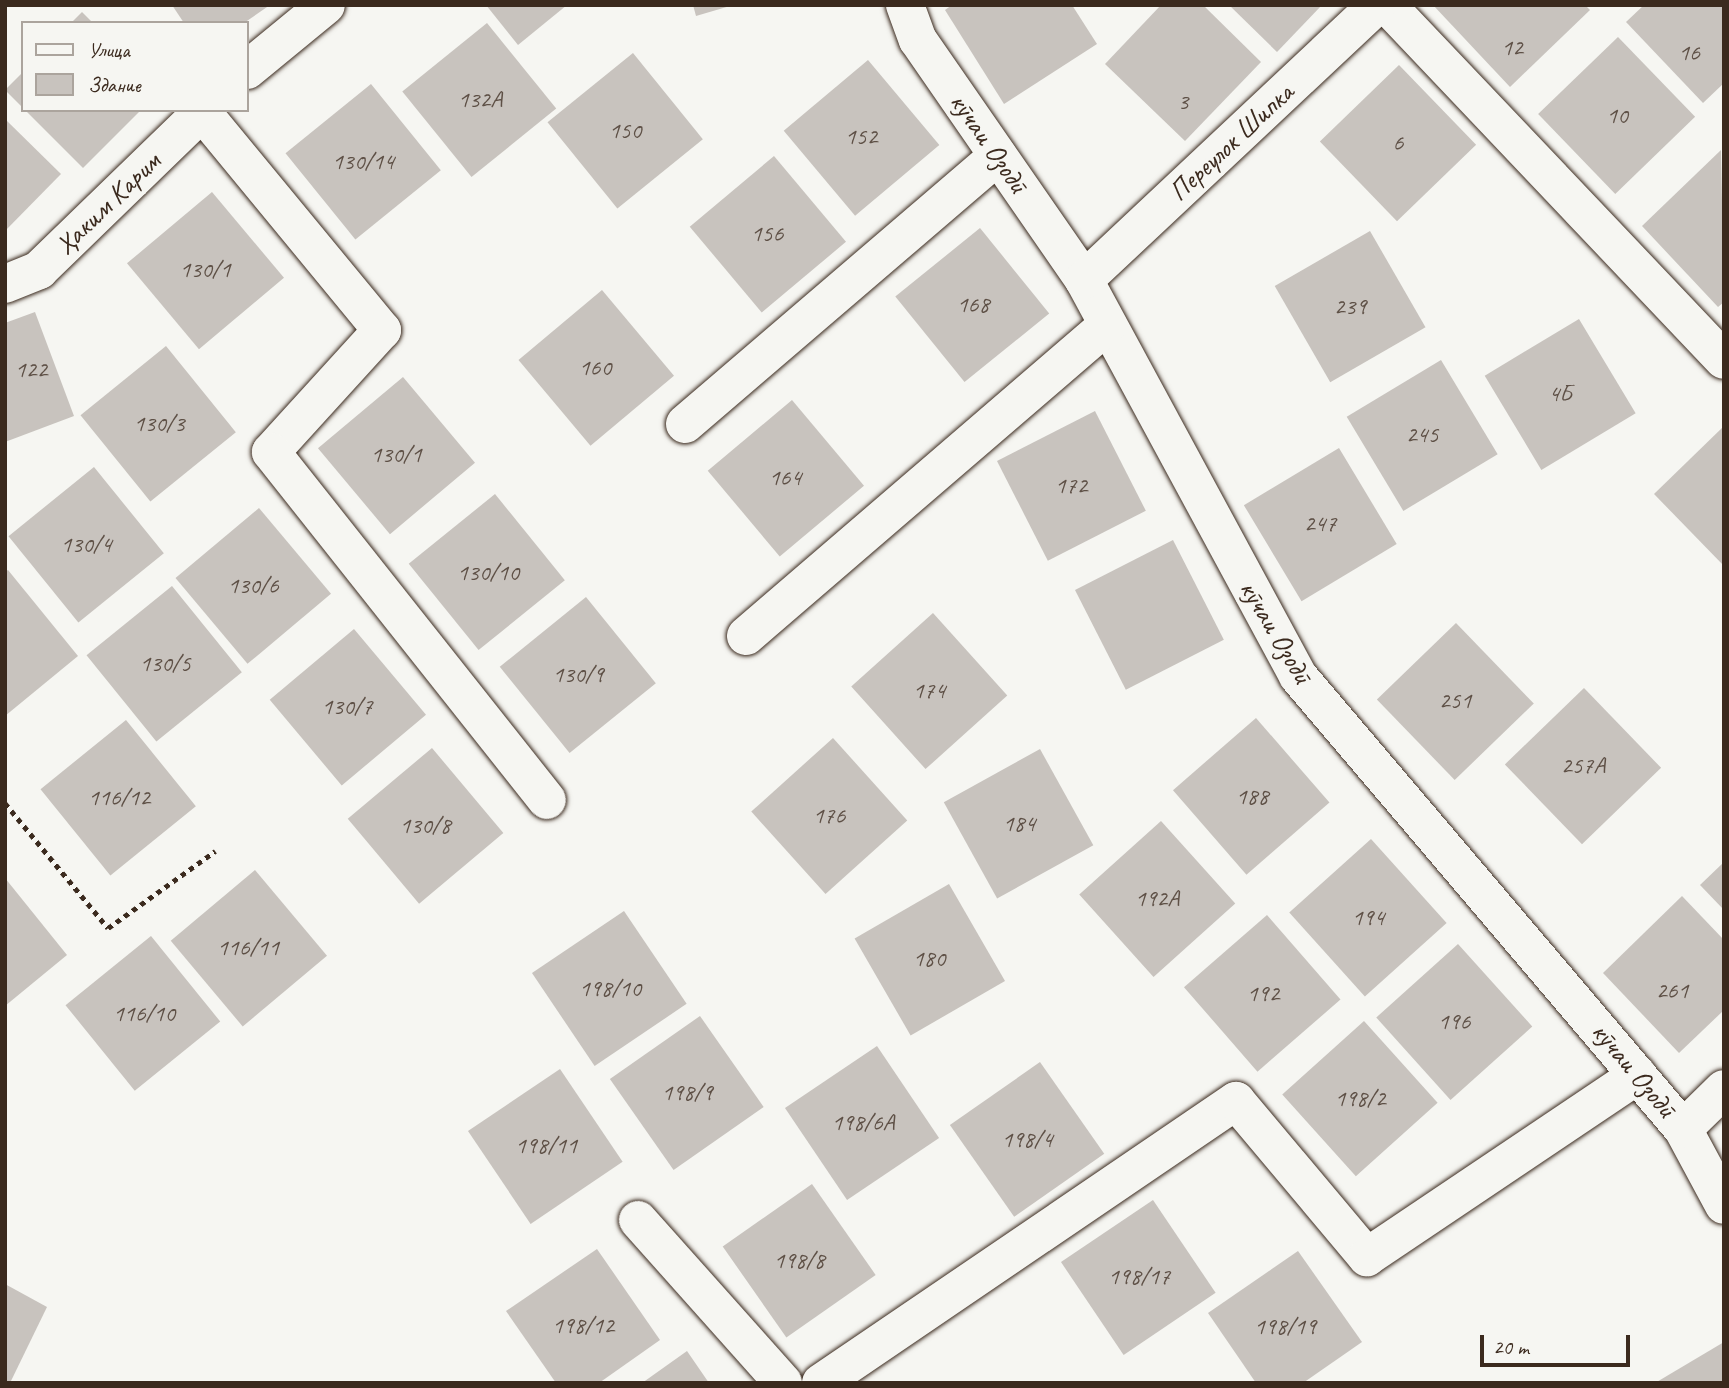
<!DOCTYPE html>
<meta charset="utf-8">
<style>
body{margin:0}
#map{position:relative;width:1729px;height:1388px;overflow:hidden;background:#f6f6f2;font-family:Caveat,sans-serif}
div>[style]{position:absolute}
.building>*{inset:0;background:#c8c3be;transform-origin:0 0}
.path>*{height:4.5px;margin-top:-2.25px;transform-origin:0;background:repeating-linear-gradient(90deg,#3b2a1e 0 5px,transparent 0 10px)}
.roads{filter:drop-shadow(0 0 2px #3b2a1e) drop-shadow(0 0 2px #3b2a1e)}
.minor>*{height:38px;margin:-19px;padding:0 19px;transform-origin:19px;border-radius:19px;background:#f6f6f2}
span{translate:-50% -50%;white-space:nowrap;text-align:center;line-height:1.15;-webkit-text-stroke:7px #f6f6f2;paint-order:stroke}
.number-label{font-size:24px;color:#5e5046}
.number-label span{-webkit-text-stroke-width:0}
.street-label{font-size:28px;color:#3b2a1e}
.frame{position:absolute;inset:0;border:7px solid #3b2a1e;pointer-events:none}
.legend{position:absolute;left:21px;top:21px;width:228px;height:91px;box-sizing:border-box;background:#f6f6f2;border:2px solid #aba49d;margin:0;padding:9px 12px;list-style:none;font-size:21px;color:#3b2a1e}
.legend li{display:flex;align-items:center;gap:14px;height:35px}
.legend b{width:35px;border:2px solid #aba49d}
.scale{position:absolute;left:1480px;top:1335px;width:150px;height:32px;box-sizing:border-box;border:4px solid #3b2a1e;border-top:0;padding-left:9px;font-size:21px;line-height:24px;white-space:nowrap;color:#3b2a1e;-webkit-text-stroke:5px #f6f6f2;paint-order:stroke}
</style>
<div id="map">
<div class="building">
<i style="clip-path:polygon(172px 5px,270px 5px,244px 23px,184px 23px)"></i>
<i style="clip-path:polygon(486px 5px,567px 5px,518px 45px)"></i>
<i style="clip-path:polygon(693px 5px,730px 5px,730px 6px,696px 16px)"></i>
<i style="clip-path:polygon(952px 5px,1072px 5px,1097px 44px,1004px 104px,945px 10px)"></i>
<i style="clip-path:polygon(1161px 5px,1203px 5px,1261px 62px,1185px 141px,1105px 64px)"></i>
<i style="clip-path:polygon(1229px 5px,1322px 5px,1277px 52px)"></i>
<i style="clip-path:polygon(1433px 5px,1585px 5px,1590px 10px,1510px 87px)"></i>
<i style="clip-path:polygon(1644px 5px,1724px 5px,1724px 83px,1703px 103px,1626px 22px)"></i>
<i style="clip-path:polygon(82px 12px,93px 23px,71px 23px)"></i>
<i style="left:487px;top:23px;width:110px;height:109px;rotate:51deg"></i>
<i style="left:1618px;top:37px;width:111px;height:111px;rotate:46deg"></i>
<i style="left:633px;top:53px;width:111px;height:110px;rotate:51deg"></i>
<i style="left:868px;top:60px;width:111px;height:110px;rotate:50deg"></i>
<i style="left:1399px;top:65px;width:111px;height:110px;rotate:46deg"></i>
<i style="clip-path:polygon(23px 72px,23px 108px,5px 90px)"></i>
<i style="left:371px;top:84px;width:111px;height:110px;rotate:51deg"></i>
<i style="clip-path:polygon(25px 110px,141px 110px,83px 168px)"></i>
<i style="clip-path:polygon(5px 119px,61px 174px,5px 231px)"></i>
<i style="clip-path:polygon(1721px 150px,1724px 302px,1718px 307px,1642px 226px)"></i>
<i style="left:774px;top:156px;width:112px;height:110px;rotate:50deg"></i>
<i style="left:212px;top:192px;width:112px;height:111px;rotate:50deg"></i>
<i style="left:980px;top:228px;width:110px;height:109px;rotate:51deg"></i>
<i style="left:1370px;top:231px;width:111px;height:110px;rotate:60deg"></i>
<i style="left:602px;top:290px;width:112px;height:109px;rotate:50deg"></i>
<i style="clip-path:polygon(35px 312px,74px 416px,5px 442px,5px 323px)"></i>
<i style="left:1579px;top:319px;width:110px;height:110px;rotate:59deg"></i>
<i style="left:166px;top:346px;width:111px;height:110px;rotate:51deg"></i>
<i style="left:1441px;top:360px;width:110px;height:110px;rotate:59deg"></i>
<i style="left:403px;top:377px;width:112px;height:111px;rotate:50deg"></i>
<i style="left:792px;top:400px;width:112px;height:110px;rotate:50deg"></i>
<i style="left:1095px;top:411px;width:112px;height:110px;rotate:63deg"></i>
<i style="clip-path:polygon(1724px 426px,1724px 566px,1654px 494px)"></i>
<i style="left:1339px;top:448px;width:112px;height:111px;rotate:59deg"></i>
<i style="left:94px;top:467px;width:111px;height:110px;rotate:51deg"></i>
<i style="left:495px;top:494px;width:111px;height:111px;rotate:51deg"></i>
<i style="left:259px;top:508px;width:112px;height:109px;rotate:50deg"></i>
<i style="left:1173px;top:540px;width:112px;height:110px;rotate:63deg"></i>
<i style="clip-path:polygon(8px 570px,78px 656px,5px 716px,5px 572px)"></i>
<i style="left:172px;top:586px;width:111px;height:110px;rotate:51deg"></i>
<i style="left:586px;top:597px;width:111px;height:111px;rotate:51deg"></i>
<i style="left:933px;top:613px;width:111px;height:110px;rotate:48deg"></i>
<i style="left:1456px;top:623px;width:112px;height:110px;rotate:46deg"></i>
<i style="left:354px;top:629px;width:112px;height:110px;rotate:50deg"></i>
<i style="left:1584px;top:688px;width:111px;height:110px;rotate:46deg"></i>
<i style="left:1256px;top:718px;width:112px;height:110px;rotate:49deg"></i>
<i style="left:126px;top:720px;width:111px;height:110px;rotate:51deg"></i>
<i style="left:833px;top:738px;width:111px;height:110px;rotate:48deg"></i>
<i style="left:432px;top:748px;width:111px;height:110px;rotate:50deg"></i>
<i style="left:1040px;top:749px;width:110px;height:110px;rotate:61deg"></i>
<i style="left:1161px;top:821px;width:111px;height:110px;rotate:48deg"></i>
<i style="left:1371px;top:839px;width:113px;height:110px;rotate:48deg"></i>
<i style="clip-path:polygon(1724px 862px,1724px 910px,1700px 885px)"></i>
<i style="left:255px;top:870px;width:112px;height:110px;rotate:50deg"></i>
<i style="clip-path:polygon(5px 878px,67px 955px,5px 1006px)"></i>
<i style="left:949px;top:884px;width:112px;height:109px;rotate:60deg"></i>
<i style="clip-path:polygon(1682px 896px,1724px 940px,1724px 1010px,1679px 1053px,1603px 973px)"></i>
<i style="left:624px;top:911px;width:112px;height:111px;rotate:56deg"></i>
<i style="left:1267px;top:915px;width:112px;height:110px;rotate:49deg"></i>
<i style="left:151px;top:936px;width:110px;height:110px;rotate:51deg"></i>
<i style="left:1458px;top:944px;width:111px;height:110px;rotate:48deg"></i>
<i style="left:700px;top:1016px;width:111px;height:110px;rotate:55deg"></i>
<i style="left:1364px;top:1021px;width:110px;height:110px;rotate:48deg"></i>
<i style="left:877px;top:1046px;width:111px;height:111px;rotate:56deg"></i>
<i style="left:1040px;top:1062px;width:112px;height:110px;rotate:55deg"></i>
<i style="left:560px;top:1069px;width:112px;height:111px;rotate:56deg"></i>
<i style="left:812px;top:1184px;width:111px;height:109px;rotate:55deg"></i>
<i style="left:1153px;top:1200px;width:112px;height:111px;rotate:56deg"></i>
<i style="clip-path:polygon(597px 1249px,660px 1340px,599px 1383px,556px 1383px,506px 1311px)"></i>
<i style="clip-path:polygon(1298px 1251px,1362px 1342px,1303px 1383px,1256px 1383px,1208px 1313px)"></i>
<i style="clip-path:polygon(5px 1284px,47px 1307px,10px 1383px,5px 1383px)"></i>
<i style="clip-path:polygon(1724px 1342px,1724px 1383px,1655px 1383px)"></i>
<i style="clip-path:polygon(687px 1351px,709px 1383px,642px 1383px)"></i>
</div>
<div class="path">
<i style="left:5px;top:803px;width:162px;rotate:50.5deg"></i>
<i style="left:108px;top:928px;width:132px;rotate:-35.7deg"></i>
</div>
<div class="roads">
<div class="minor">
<i style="left:905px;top:5px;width:37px;rotate:70deg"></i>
<i style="left:918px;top:40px;width:292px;rotate:55.3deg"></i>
<i style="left:1084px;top:280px;width:450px;rotate:61.6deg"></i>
<i style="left:1298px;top:676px;width:595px;rotate:49.64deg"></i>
<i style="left:1683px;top:1129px;width:86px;rotate:61.7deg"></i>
<i style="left:1387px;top:5px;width:489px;rotate:46.5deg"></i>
<i style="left:247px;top:70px;width:102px;rotate:-39.4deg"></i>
<i style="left:202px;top:112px;width:283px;rotate:50.5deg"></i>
<i style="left:382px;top:330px;width:165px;rotate:132.3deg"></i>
<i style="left:271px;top:452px;width:444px;rotate:51.6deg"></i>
<i style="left:1084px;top:280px;width:402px;rotate:-43.2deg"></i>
<i style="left:5px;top:284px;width:37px;rotate:-22deg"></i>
<i style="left:39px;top:270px;width:230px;rotate:-44.1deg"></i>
<i style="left:685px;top:424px;width:412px;rotate:-40.6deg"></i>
<i style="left:746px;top:636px;width:477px;rotate:-40.7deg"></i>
<i style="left:1683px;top:1129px;width:57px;rotate:-44.3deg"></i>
<i style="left:638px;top:1220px;width:218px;rotate:48.3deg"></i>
<i style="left:821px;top:1383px;width:502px;rotate:-34.2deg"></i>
<i style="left:1236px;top:1101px;width:204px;rotate:50deg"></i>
<i style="left:1367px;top:1257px;width:326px;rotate:-33.9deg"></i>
</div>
</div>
<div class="number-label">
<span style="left:1512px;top:48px">12</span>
<span style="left:1689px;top:53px">16</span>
<span style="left:480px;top:100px">132А</span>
<span style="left:1183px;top:102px">3</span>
<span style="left:1617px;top:116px">10</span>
<span style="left:625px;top:131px">150</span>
<span style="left:861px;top:137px">152</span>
<span style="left:1398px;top:143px">6</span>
<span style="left:363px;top:162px">130/14</span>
<span style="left:767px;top:234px">156</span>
<span style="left:205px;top:270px">130/1</span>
<span style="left:973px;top:305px">168</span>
<span style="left:1350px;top:307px">239</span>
<span style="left:595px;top:368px">160</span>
<span style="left:31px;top:370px">122</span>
<span style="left:1560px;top:394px">4Б</span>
<span style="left:159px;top:424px">130/3</span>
<span style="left:1422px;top:435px">245</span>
<span style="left:396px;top:455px">130/1</span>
<span style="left:785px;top:478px">164</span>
<span style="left:1071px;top:486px">172</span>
<span style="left:1320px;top:524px">247</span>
<span style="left:86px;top:545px">130/4</span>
<span style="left:488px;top:573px">130/10</span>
<span style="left:253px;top:586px">130/6</span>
<span style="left:165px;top:664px">130/5</span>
<span style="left:578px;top:675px">130/9</span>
<span style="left:929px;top:691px">174</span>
<span style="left:1455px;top:701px">251</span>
<span style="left:347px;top:707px">130/7</span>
<span style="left:1583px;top:766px">257А</span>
<span style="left:1252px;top:797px">188</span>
<span style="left:119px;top:798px">116/12</span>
<span style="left:829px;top:816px">176</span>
<span style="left:1019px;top:824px">184</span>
<span style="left:425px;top:826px">130/8</span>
<span style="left:1157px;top:899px">192А</span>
<span style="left:1368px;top:918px">194</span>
<span style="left:248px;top:948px">116/11</span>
<span style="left:929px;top:959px">180</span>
<span style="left:610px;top:989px">198/10</span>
<span style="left:1672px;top:991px">261</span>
<span style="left:1263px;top:994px">192</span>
<span style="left:144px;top:1014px">116/10</span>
<span style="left:1454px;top:1022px">196</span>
<span style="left:687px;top:1093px">198/9</span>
<span style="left:1360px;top:1099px">198/2</span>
<span style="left:863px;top:1123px">198/6А</span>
<span style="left:1027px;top:1140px">198/4</span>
<span style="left:546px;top:1146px">198/11</span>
<span style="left:799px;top:1261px">198/8</span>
<span style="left:1139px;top:1277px">198/17</span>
<span style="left:583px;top:1326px">198/12</span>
<span style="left:1285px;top:1327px">198/19</span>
</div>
<div class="street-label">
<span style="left:1231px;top:142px;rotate:-43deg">Переулок Шипка</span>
<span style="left:989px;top:143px;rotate:55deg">кӯчаи Озодӣ</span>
<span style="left:108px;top:203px;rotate:-44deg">Ҳаким Карим</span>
<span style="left:1276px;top:632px;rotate:59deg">кӯчаи Озодӣ</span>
<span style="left:1634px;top:1070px;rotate:50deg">кӯчаи Озодӣ</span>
</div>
<div class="frame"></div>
<ul class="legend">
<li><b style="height:9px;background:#f6f6f2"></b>Улица</li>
<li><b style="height:19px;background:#c8c3be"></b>Здание</li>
</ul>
<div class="scale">20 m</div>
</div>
